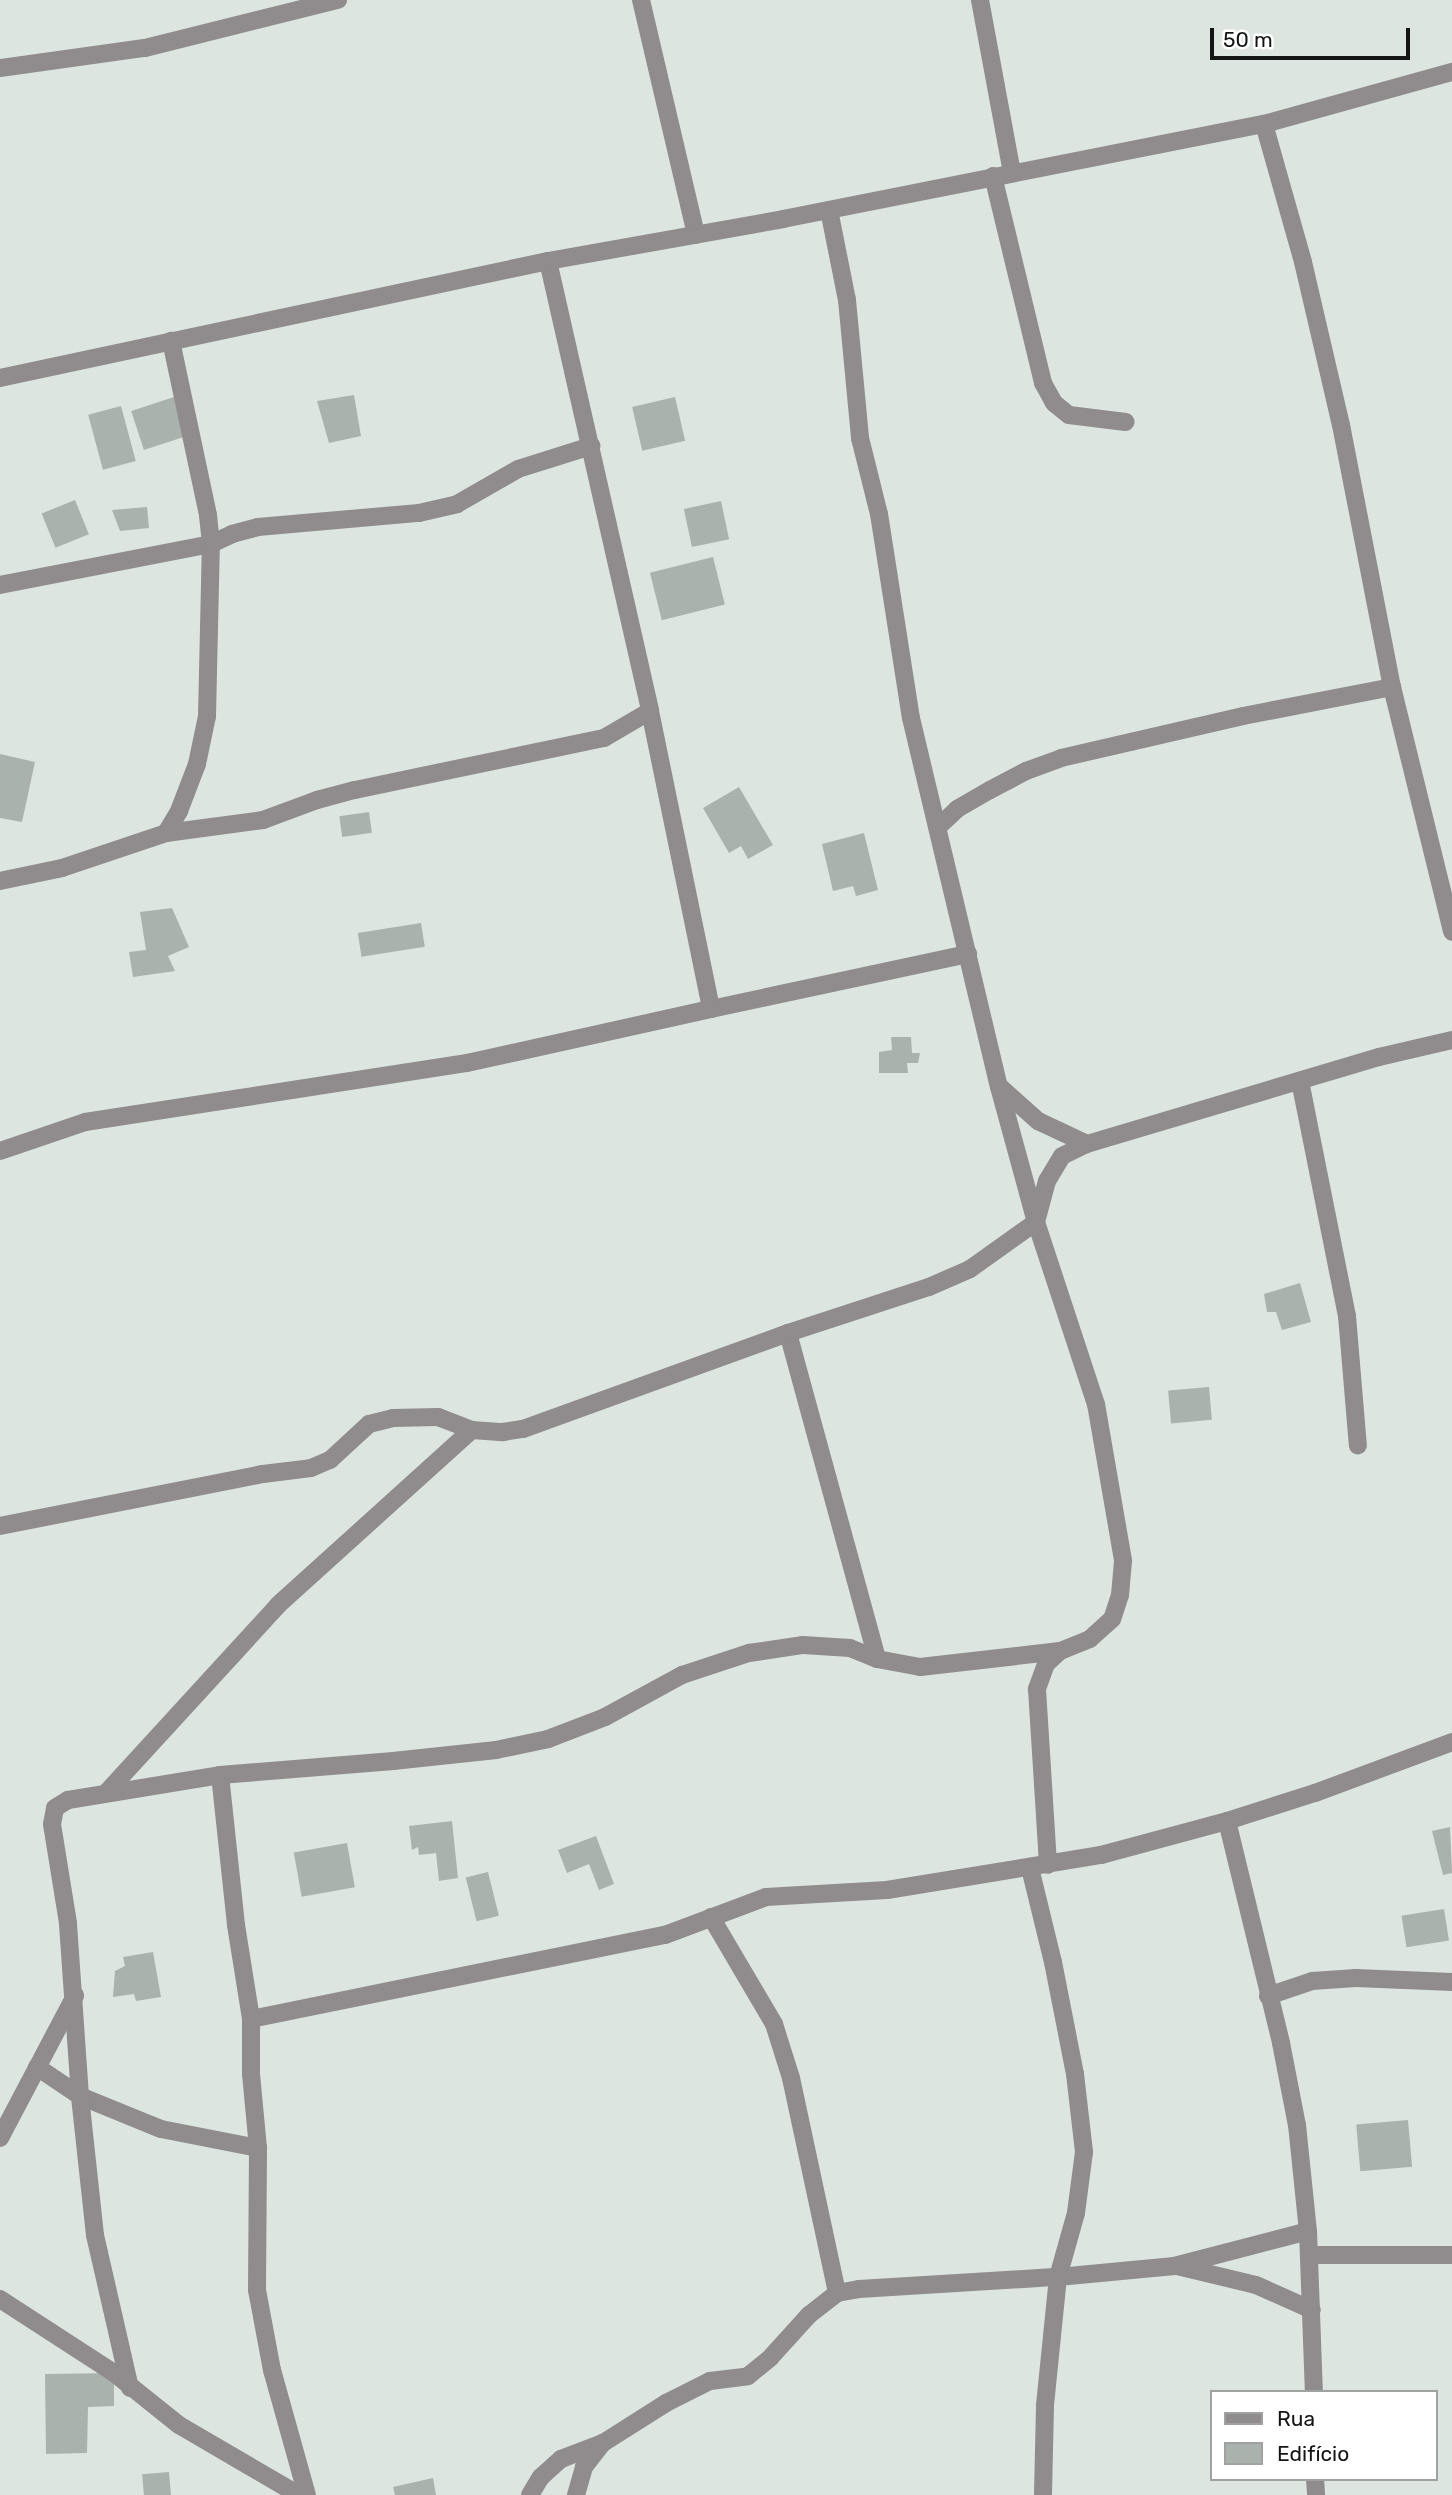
<!DOCTYPE html>
<meta charset="utf-8">
<style>
body{margin:0}
#map{position:relative;width:1452px;height:2495px;overflow:hidden;background:#dde5e1;font-family:Rubik,sans-serif}
div>[style]{position:absolute}
.building>*{inset:0;background:#aab2ae;transform-origin:0 0}
.minor>*{height:18px;margin:-9px;padding:0 9px;transform-origin:9px;border-radius:9px;background:#908c8d}
span{translate:-50% -50%;white-space:nowrap;text-align:center;line-height:1.15;-webkit-text-stroke:5px #fff;paint-order:stroke}
.legend{position:absolute;left:1210px;top:2390px;width:228px;height:91px;box-sizing:border-box;background:#fff;border:2px solid #a0a1a1;margin:0;padding:9px 12px;list-style:none;font-size:21px;color:#121514}
.legend li{display:flex;align-items:center;gap:14px;height:35px}
.legend b{width:35px;border:2px solid #a0a1a1}
.scale{position:absolute;left:1210px;top:28px;width:200px;height:32px;box-sizing:border-box;border:4px solid #121514;border-top:0;padding-left:9px;font-size:21px;line-height:24px;white-space:nowrap;color:#121514;-webkit-text-stroke:5px #fff;paint-order:stroke}
</style>
<div id="map">
<div class="building">
<i style="clip-path:polygon(354px 395px,361px 436px,329px 443px,317px 401px)"></i>
<i style="left:174px;top:397px;width:41px;height:45px;rotate:72deg"></i>
<i style="left:675px;top:397px;width:45px;height:44px;rotate:77deg"></i>
<i style="left:121px;top:406px;width:57px;height:34px;rotate:75deg"></i>
<i style="left:75px;top:500px;width:37px;height:36px;rotate:68deg"></i>
<i style="left:721px;top:501px;width:39px;height:38px;rotate:78deg"></i>
<i style="clip-path:polygon(147px 507px,149px 528px,120px 531px,112px 510px)"></i>
<i style="left:713px;top:557px;width:49px;height:65px;rotate:76deg"></i>
<i style="clip-path:polygon(0 754px,35px 762px,22px 822px,0 818px)"></i>
<i style="clip-path:polygon(739px 787px,773px 845px,748px 859px,741px 846px,729px 853px,703px 808px)"></i>
<i style="left:369px;top:812px;width:21px;height:30px;rotate:82deg"></i>
<i style="clip-path:polygon(864px 833px,878px 890px,856px 896px,853px 886px,833px 891px,822px 844px)"></i>
<i style="clip-path:polygon(172px 908px,189px 947px,168px 956px,175px 971px,133px 977px,129px 952px,146px 950px,140px 912px)"></i>
<i style="left:421px;top:923px;width:24px;height:64px;rotate:81deg"></i>
<i style="clip-path:polygon(891px 1037px,911px 1037px,912px 1053px,920px 1053px,918px 1063px,907px 1063px,908px 1073px,879px 1073px,879px 1052px,892px 1050px)"></i>
<i style="clip-path:polygon(1300px 1283px,1311px 1322px,1282px 1330px,1276px 1312px,1267px 1312px,1264px 1294px)"></i>
<i style="left:1209px;top:1387px;width:33px;height:41px;rotate:85deg"></i>
<i style="clip-path:polygon(452px 1821px,458px 1878px,439px 1881px,436px 1853px,419px 1855px,418px 1847px,412px 1850px,409px 1826px)"></i>
<i style="clip-path:polygon(1450px 1827px,1452px 1873px,1443px 1875px,1432px 1831px)"></i>
<i style="clip-path:polygon(596px 1836px,614px 1884px,599px 1890px,589px 1864px,567px 1873px,558px 1850px)"></i>
<i style="left:347px;top:1843px;width:45px;height:54px;rotate:80deg"></i>
<i style="left:488px;top:1872px;width:45px;height:23px;rotate:76deg"></i>
<i style="left:1444px;top:1909px;width:32px;height:43px;rotate:81deg"></i>
<i style="clip-path:polygon(153px 1952px,161px 1997px,136px 2001px,134px 1994px,113px 1997px,115px 1971px,125px 1966px,123px 1957px)"></i>
<i style="left:1408px;top:2120px;width:47px;height:52px;rotate:85deg"></i>
<i style="clip-path:polygon(114px 2373px,114px 2406px,88px 2407px,87px 2453px,46px 2454px,45px 2374px)"></i>
<i style="left:169px;top:2472px;width:23px;height:27px;rotate:85deg"></i>
<i style="clip-path:polygon(433px 2478px,436px 2495px,395px 2495px,393px 2487px)"></i>
</div>
<div class="minor">
<i style="left:641px;top:0;width:241px;rotate:76.8deg"></i>
<i style="left:980px;top:0;width:175px;rotate:79.5deg"></i>
<i style="left:0;top:68px;width:146px;rotate:-7.9deg"></i>
<i style="left:145px;top:48px;width:199px;rotate:-14deg"></i>
<i style="left:1264px;top:124px;width:143px;rotate:74.2deg"></i>
<i style="left:1303px;top:262px;width:167px;rotate:76.9deg"></i>
<i style="left:1341px;top:425px;width:267px;rotate:79deg"></i>
<i style="left:1392px;top:687px;width:252px;rotate:76.2deg"></i>
<i style="left:993px;top:176px;width:213px;rotate:76.4deg"></i>
<i style="left:1043px;top:383px;width:23px;rotate:61deg"></i>
<i style="left:1054px;top:403px;width:19px;rotate:39deg"></i>
<i style="left:1069px;top:415px;width:57px;rotate:7deg"></i>
<i style="left:829px;top:210px;width:92px;rotate:78.7deg"></i>
<i style="left:847px;top:300px;width:139px;rotate:84.6deg"></i>
<i style="left:860px;top:438px;width:78px;rotate:76deg"></i>
<i style="left:879px;top:514px;width:206px;rotate:81.1deg"></i>
<i style="left:911px;top:718px;width:379px;rotate:76.6deg"></i>
<i style="left:999px;top:1087px;width:140px;rotate:74.7deg"></i>
<i style="left:1036px;top:1222px;width:192px;rotate:71.8deg"></i>
<i style="left:1096px;top:1404px;width:159px;rotate:80.2deg"></i>
<i style="left:1123px;top:1561px;width:34px;rotate:95deg"></i>
<i style="left:1120px;top:1595px;width:25px;rotate:108deg"></i>
<i style="left:1112px;top:1619px;width:30px;rotate:138deg"></i>
<i style="left:1090px;top:1639px;width:32px;rotate:158deg"></i>
<i style="left:1060px;top:1651px;width:19px;rotate:137deg"></i>
<i style="left:1046px;top:1664px;width:27px;rotate:110deg"></i>
<i style="left:1037px;top:1689px;width:176px;rotate:86.4deg"></i>
<i style="left:548px;top:261px;width:461px;rotate:77.2deg"></i>
<i style="left:650px;top:711px;width:304px;rotate:78.4deg"></i>
<i style="left:711px;top:1009px;width:263px;rotate:-12.1deg"></i>
<i style="left:0;top:378px;width:560px;rotate:-12.05deg"></i>
<i style="left:548px;top:261px;width:239px;rotate:-10.1deg"></i>
<i style="left:783px;top:219px;width:490px;rotate:-11.2deg"></i>
<i style="left:1264px;top:124px;width:195px;rotate:-15.5deg"></i>
<i style="left:0;top:585px;width:215px;rotate:-11deg"></i>
<i style="left:211px;top:544px;width:23px;rotate:-25deg"></i>
<i style="left:232px;top:534px;width:27px;rotate:-15deg"></i>
<i style="left:258px;top:527px;width:162px;rotate:-5deg"></i>
<i style="left:419px;top:513px;width:39px;rotate:-13deg"></i>
<i style="left:457px;top:504px;width:70px;rotate:-29.8deg"></i>
<i style="left:518px;top:469px;width:77px;rotate:-17.5deg"></i>
<i style="left:938px;top:827px;width:26px;rotate:-43deg"></i>
<i style="left:957px;top:809px;width:38px;rotate:-30deg"></i>
<i style="left:990px;top:790px;width:41px;rotate:-27.8deg"></i>
<i style="left:1026px;top:771px;width:37px;rotate:-20deg"></i>
<i style="left:1061px;top:758px;width:187px;rotate:-13deg"></i>
<i style="left:1243px;top:716px;width:152px;rotate:-11deg"></i>
<i style="left:166px;top:833px;width:98px;rotate:-7.6deg"></i>
<i style="left:263px;top:820px;width:58px;rotate:-20.3deg"></i>
<i style="left:317px;top:800px;width:39px;rotate:-15deg"></i>
<i style="left:355px;top:790px;width:254px;rotate:-11.8deg"></i>
<i style="left:604px;top:738px;width:53px;rotate:-30.4deg"></i>
<i style="left:0;top:881px;width:63px;rotate:-11.8deg"></i>
<i style="left:62px;top:868px;width:110px;rotate:-18.6deg"></i>
<i style="left:166px;top:833px;width:26px;rotate:-59deg"></i>
<i style="left:179px;top:811px;width:50px;rotate:-69deg"></i>
<i style="left:197px;top:764px;width:49px;rotate:-78.2deg"></i>
<i style="left:207px;top:716px;width:172px;rotate:-88.7deg"></i>
<i style="left:211px;top:544px;width:29px;rotate:-96deg"></i>
<i style="left:208px;top:515px;width:178px;rotate:-102deg"></i>
<i style="left:1300px;top:1081px;width:240px;rotate:78.7deg"></i>
<i style="left:1347px;top:1316px;width:130px;rotate:85.2deg"></i>
<i style="left:1000px;top:1087px;width:51px;rotate:41.8deg"></i>
<i style="left:1038px;top:1121px;width:54px;rotate:25.1deg"></i>
<i style="left:0;top:1151px;width:90px;rotate:-18.8deg"></i>
<i style="left:85px;top:1122px;width:387px;rotate:-8.8deg"></i>
<i style="left:467px;top:1063px;width:250px;rotate:-12.5deg"></i>
<i style="left:788px;top:1333px;width:338px;rotate:74.7deg"></i>
<i style="left:0;top:1526px;width:268px;rotate:-11.2deg"></i>
<i style="left:263px;top:1474px;width:48px;rotate:-7.1deg"></i>
<i style="left:311px;top:1468px;width:21px;rotate:-23deg"></i>
<i style="left:330px;top:1460px;width:53px;rotate:-42.7deg"></i>
<i style="left:369px;top:1424px;width:25px;rotate:-14deg"></i>
<i style="left:393px;top:1418px;width:45px;rotate:-1.3deg"></i>
<i style="left:438px;top:1417px;width:36px;rotate:21deg"></i>
<i style="left:472px;top:1430px;width:31px;rotate:4deg"></i>
<i style="left:503px;top:1432px;width:20px;rotate:-9deg"></i>
<i style="left:523px;top:1429px;width:282px;rotate:-19.9deg"></i>
<i style="left:788px;top:1333px;width:148px;rotate:-18.1deg"></i>
<i style="left:929px;top:1287px;width:45px;rotate:-23.7deg"></i>
<i style="left:970px;top:1269px;width:81px;rotate:-35.5deg"></i>
<i style="left:1036px;top:1222px;width:42px;rotate:-75deg"></i>
<i style="left:1047px;top:1181px;width:29px;rotate:-59deg"></i>
<i style="left:1062px;top:1156px;width:28px;rotate:-26deg"></i>
<i style="left:1087px;top:1144px;width:305px;rotate:-16.6deg"></i>
<i style="left:1379px;top:1057px;width:75px;rotate:-13.1deg"></i>
<i style="left:220px;top:1775px;width:151px;rotate:83.9deg"></i>
<i style="left:236px;top:1925px;width:95px;rotate:80.9deg"></i>
<i style="left:251px;top:2019px;width:55px;rotate:90deg"></i>
<i style="left:251px;top:2074px;width:74px;rotate:84.6deg"></i>
<i style="left:258px;top:2148px;width:142px;rotate:90.4deg"></i>
<i style="left:257px;top:2290px;width:81px;rotate:79.4deg"></i>
<i style="left:272px;top:2370px;width:130px;rotate:74.4deg"></i>
<i style="left:106px;top:1793px;width:255px;rotate:-47.5deg"></i>
<i style="left:278px;top:1605px;width:261px;rotate:-42.1deg"></i>
<i style="left:1227px;top:1821px;width:228px;rotate:76.3deg"></i>
<i style="left:1281px;top:2043px;width:84px;rotate:79deg"></i>
<i style="left:1297px;top:2125px;width:107px;rotate:84.1deg"></i>
<i style="left:1308px;top:2231px;width:161px;rotate:87.9deg"></i>
<i style="left:1030px;top:1868px;width:97px;rotate:76.3deg"></i>
<i style="left:1053px;top:1962px;width:114px;rotate:78.9deg"></i>
<i style="left:1075px;top:2074px;width:79px;rotate:83.4deg"></i>
<i style="left:1084px;top:2152px;width:62px;rotate:97.5deg"></i>
<i style="left:1076px;top:2213px;width:66px;rotate:105.7deg"></i>
<i style="left:1058px;top:2277px;width:130px;rotate:95.8deg"></i>
<i style="left:1045px;top:2406px;width:89px;rotate:91.3deg"></i>
<i style="left:711px;top:1917px;width:124px;rotate:59.5deg"></i>
<i style="left:774px;top:2024px;width:57px;rotate:72.5deg"></i>
<i style="left:791px;top:2078px;width:220px;rotate:77.9deg"></i>
<i style="left:1268px;top:1996px;width:46px;rotate:-18.8deg"></i>
<i style="left:1312px;top:1981px;width:44px;rotate:-3.9deg"></i>
<i style="left:1356px;top:1978px;width:96px;rotate:2.4deg"></i>
<i style="left:251px;top:2019px;width:422px;rotate:-11.5deg"></i>
<i style="left:665px;top:1935px;width:108px;rotate:-20.6deg"></i>
<i style="left:766px;top:1897px;width:121px;rotate:-3.3deg"></i>
<i style="left:887px;top:1890px;width:217px;rotate:-9.3deg"></i>
<i style="left:1101px;top:1855px;width:131px;rotate:-15.1deg"></i>
<i style="left:1227px;top:1821px;width:92px;rotate:-17.7deg"></i>
<i style="left:1315px;top:1793px;width:146px;rotate:-20.4deg"></i>
<i style="left:37px;top:2067px;width:52px;rotate:34deg"></i>
<i style="left:80px;top:2096px;width:87px;rotate:22.2deg"></i>
<i style="left:161px;top:2129px;width:99px;rotate:11.1deg"></i>
<i style="left:0;top:2138px;width:161px;rotate:-62.2deg"></i>
<i style="left:1309px;top:2255px;width:143px"></i>
<i style="left:1177px;top:2266px;width:81px;rotate:13.5deg"></i>
<i style="left:1256px;top:2285px;width:61px;rotate:24.1deg"></i>
<i style="left:0;top:2299px;width:136px;rotate:33deg"></i>
<i style="left:114px;top:2373px;width:83px;rotate:38.7deg"></i>
<i style="left:179px;top:2425px;width:139px;rotate:30.3deg"></i>
<i style="left:130px;top:2388px;width:157px;rotate:-102.9deg"></i>
<i style="left:95px;top:2235px;width:140px;rotate:-96.2deg"></i>
<i style="left:80px;top:2096px;width:173px;rotate:-94deg"></i>
<i style="left:68px;top:1923px;width:100px;rotate:-99.2deg"></i>
<i style="left:52px;top:1824px;width:16px;rotate:-79deg"></i>
<i style="left:55px;top:1808px;width:15px;rotate:-32deg"></i>
<i style="left:68px;top:1800px;width:154px;rotate:-9.3deg"></i>
<i style="left:220px;top:1775px;width:174px;rotate:-4.6deg"></i>
<i style="left:393px;top:1761px;width:104px;rotate:-6.1deg"></i>
<i style="left:496px;top:1750px;width:53px;rotate:-11.9deg"></i>
<i style="left:548px;top:1739px;width:61px;rotate:-21.1deg"></i>
<i style="left:605px;top:1717px;width:88px;rotate:-28.6deg"></i>
<i style="left:682px;top:1675px;width:71px;rotate:-18.2deg"></i>
<i style="left:749px;top:1653px;width:55px;rotate:-8.4deg"></i>
<i style="left:803px;top:1645px;width:47px;rotate:3.7deg"></i>
<i style="left:850px;top:1648px;width:29px;rotate:22deg"></i>
<i style="left:877px;top:1659px;width:44px;rotate:10.5deg"></i>
<i style="left:920px;top:1667px;width:141px;rotate:-6.5deg"></i>
<i style="left:1315px;top:2479px;width:16px;rotate:86deg"></i>
<i style="left:530px;top:2495px;width:21px;rotate:-59deg"></i>
<i style="left:541px;top:2477px;width:27px;rotate:-42deg"></i>
<i style="left:561px;top:2459px;width:45px;rotate:-20.9deg"></i>
<i style="left:603px;top:2443px;width:75px;rotate:-32.4deg"></i>
<i style="left:666px;top:2403px;width:49px;rotate:-26.6deg"></i>
<i style="left:710px;top:2381px;width:38px;rotate:-7deg"></i>
<i style="left:748px;top:2376px;width:28px;rotate:-39deg"></i>
<i style="left:770px;top:2358px;width:58px;rotate:-47.8deg"></i>
<i style="left:809px;top:2315px;width:36px;rotate:-38deg"></i>
<i style="left:837px;top:2293px;width:22px;rotate:-10deg"></i>
<i style="left:859px;top:2289px;width:199px;rotate:-3.5deg"></i>
<i style="left:1058px;top:2277px;width:117px;rotate:-5.4deg"></i>
<i style="left:1174px;top:2266px;width:138px;rotate:-14.6deg"></i>
<i style="left:576px;top:2495px;width:29px;rotate:-74deg"></i>
<i style="left:584px;top:2467px;width:31px;rotate:-52deg"></i>
</div>
<ul class="legend">
<li><b style="height:9px;background:#908c8d"></b>Rua</li>
<li><b style="height:19px;background:#aab2ae"></b>Edifício</li>
</ul>
<div class="scale">50 m</div>
</div>
